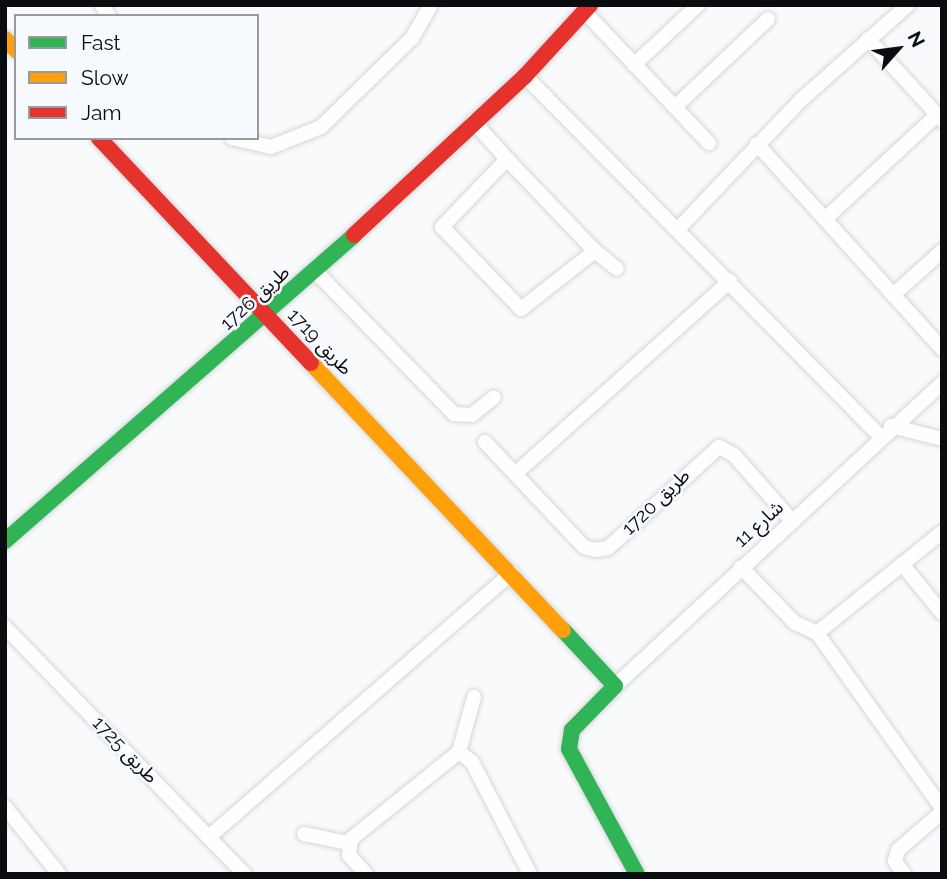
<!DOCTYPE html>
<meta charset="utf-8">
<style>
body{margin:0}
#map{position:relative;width:947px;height:879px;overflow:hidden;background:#f8fafc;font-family:Raleway,"Noto Sans Arabic",sans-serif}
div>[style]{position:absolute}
.roads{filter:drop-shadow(0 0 2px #d5d7d9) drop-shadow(0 0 2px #d5d7d9)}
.street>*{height:14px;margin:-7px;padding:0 7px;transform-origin:7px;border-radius:7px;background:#fefeff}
.fast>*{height:16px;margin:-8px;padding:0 8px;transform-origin:8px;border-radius:8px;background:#30b455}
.slow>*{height:16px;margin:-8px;padding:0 8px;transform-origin:8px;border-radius:8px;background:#ff9f0a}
.jam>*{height:16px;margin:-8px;padding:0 8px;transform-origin:8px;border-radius:8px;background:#e5322d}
span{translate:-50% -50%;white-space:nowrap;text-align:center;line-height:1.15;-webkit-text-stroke:5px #f6f9fe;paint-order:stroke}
.street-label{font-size:19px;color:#0b0c0f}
.frame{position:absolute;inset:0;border:7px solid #0b0c0f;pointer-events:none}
.legend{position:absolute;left:14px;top:14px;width:245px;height:126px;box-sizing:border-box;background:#f6f9fe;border:2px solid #989a9e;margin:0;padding:9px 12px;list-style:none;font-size:21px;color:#0b0c0f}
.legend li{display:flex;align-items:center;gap:14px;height:35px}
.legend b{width:35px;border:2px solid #989a9e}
.north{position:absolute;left:863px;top:14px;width:70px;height:70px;-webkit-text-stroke:5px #f6f9fe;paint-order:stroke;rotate:62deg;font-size:19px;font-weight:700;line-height:28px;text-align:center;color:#0b0c0f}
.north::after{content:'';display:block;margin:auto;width:24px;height:32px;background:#0b0c0f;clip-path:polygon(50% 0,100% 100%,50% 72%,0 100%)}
</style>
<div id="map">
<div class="roads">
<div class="street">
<i style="left:102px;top:5px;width:13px;rotate:58deg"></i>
<i style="left:584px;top:11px;width:182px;rotate:46.6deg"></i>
<i style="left:868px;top:39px;width:110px;rotate:47.6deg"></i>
<i style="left:634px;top:65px;width:88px;rotate:-43.2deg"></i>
<i style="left:525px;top:76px;width:506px;rotate:45.4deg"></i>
<i style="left:675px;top:107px;width:128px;rotate:-43.4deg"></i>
<i style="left:473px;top:121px;width:51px;rotate:48.2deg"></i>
<i style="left:232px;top:138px;width:40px;rotate:13deg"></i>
<i style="left:271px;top:147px;width:54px;rotate:-21.8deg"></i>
<i style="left:321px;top:127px;width:127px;rotate:-44.4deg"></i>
<i style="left:412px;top:38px;width:38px;rotate:-60deg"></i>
<i style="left:757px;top:144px;width:276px;rotate:47.9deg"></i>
<i style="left:507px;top:159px;width:127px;rotate:46.3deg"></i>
<i style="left:595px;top:251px;width:94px;rotate:141.9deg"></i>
<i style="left:521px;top:309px;width:114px;rotate:-133.9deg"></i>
<i style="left:442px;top:227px;width:94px;rotate:-46.3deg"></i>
<i style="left:825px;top:219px;width:153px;rotate:-42.9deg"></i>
<i style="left:679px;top:228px;width:178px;rotate:-46.4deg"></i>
<i style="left:802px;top:99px;width:142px;rotate:-41.6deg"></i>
<i style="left:595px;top:251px;width:28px;rotate:39deg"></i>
<i style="left:315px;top:271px;width:199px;rotate:45.8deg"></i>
<i style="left:454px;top:414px;width:18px;rotate:3deg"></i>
<i style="left:472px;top:415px;width:28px;rotate:-39deg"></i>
<i style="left:893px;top:295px;width:66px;rotate:-41.9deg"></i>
<i style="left:891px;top:426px;width:53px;rotate:14.3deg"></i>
<i style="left:485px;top:442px;width:144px;rotate:46.7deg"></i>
<i style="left:584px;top:547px;width:11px;rotate:15deg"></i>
<i style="left:595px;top:550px;width:13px;rotate:-9deg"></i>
<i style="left:608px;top:548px;width:150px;rotate:-42.3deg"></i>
<i style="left:719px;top:447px;width:17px;rotate:28deg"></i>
<i style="left:734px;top:455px;width:89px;rotate:48.6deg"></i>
<i style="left:515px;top:474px;width:289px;rotate:-41.9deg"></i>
<i style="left:902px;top:564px;width:63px;rotate:50.8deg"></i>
<i style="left:741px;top:567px;width:78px;rotate:46deg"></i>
<i style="left:795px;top:623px;width:24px;rotate:24deg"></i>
<i style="left:817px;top:633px;width:161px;rotate:-38.9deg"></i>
<i style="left:5px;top:627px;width:344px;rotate:45.9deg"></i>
<i style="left:817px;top:633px;width:215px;rotate:54.5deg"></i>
<i style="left:615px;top:686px;width:446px;rotate:-42.8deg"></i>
<i style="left:459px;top:752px;width:57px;rotate:-74.7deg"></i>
<i style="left:5px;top:807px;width:86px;rotate:51.1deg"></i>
<i style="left:304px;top:834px;width:45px;rotate:11.6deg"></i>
<i style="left:209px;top:837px;width:402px;rotate:-41.1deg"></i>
<i style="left:366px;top:874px;width:25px;rotate:-132deg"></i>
<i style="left:349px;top:855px;width:16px;rotate:-83deg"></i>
<i style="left:351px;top:839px;width:139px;rotate:-38.9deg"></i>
<i style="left:459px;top:752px;width:16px;rotate:38deg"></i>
<i style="left:472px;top:762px;width:126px;rotate:62.6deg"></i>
<i style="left:904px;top:874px;width:16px;rotate:-125deg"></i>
<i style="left:895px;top:861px;width:11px;rotate:-75deg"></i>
<i style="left:898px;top:850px;width:58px;rotate:-40.8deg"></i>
</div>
<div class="fast">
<i style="left:5px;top:541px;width:464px;rotate:-41.2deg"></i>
<i style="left:563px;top:630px;width:76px;rotate:47.1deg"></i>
<i style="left:615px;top:686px;width:62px;rotate:134.3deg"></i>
<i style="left:572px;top:730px;width:19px;rotate:99deg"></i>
<i style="left:569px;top:749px;width:142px;rotate:61.5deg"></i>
</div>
<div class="slow">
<i style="left:5px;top:39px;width:16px;rotate:45deg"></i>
<i style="left:311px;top:363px;width:367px;rotate:46.7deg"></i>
</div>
<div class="jam">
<i style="left:99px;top:138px;width:309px;rotate:46.7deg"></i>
<i style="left:354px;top:235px;width:233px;rotate:-42.9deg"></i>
<i style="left:525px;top:76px;width:96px;rotate:-47.5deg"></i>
</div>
</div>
<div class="street-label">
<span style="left:255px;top:298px;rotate:-42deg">طريق 1726</span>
<span style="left:320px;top:342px;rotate:46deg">طريق 1719</span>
<span style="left:656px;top:502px;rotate:-44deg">طريق 1720</span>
<span style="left:759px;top:524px;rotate:-42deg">شارع 11</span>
<span style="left:125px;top:750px;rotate:46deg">طريق 1725</span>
</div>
<div class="frame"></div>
<ul class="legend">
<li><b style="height:9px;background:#30b455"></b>Fast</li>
<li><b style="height:9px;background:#ff9f0a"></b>Slow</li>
<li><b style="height:9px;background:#e5322d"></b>Jam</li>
</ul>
<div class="north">N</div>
</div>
